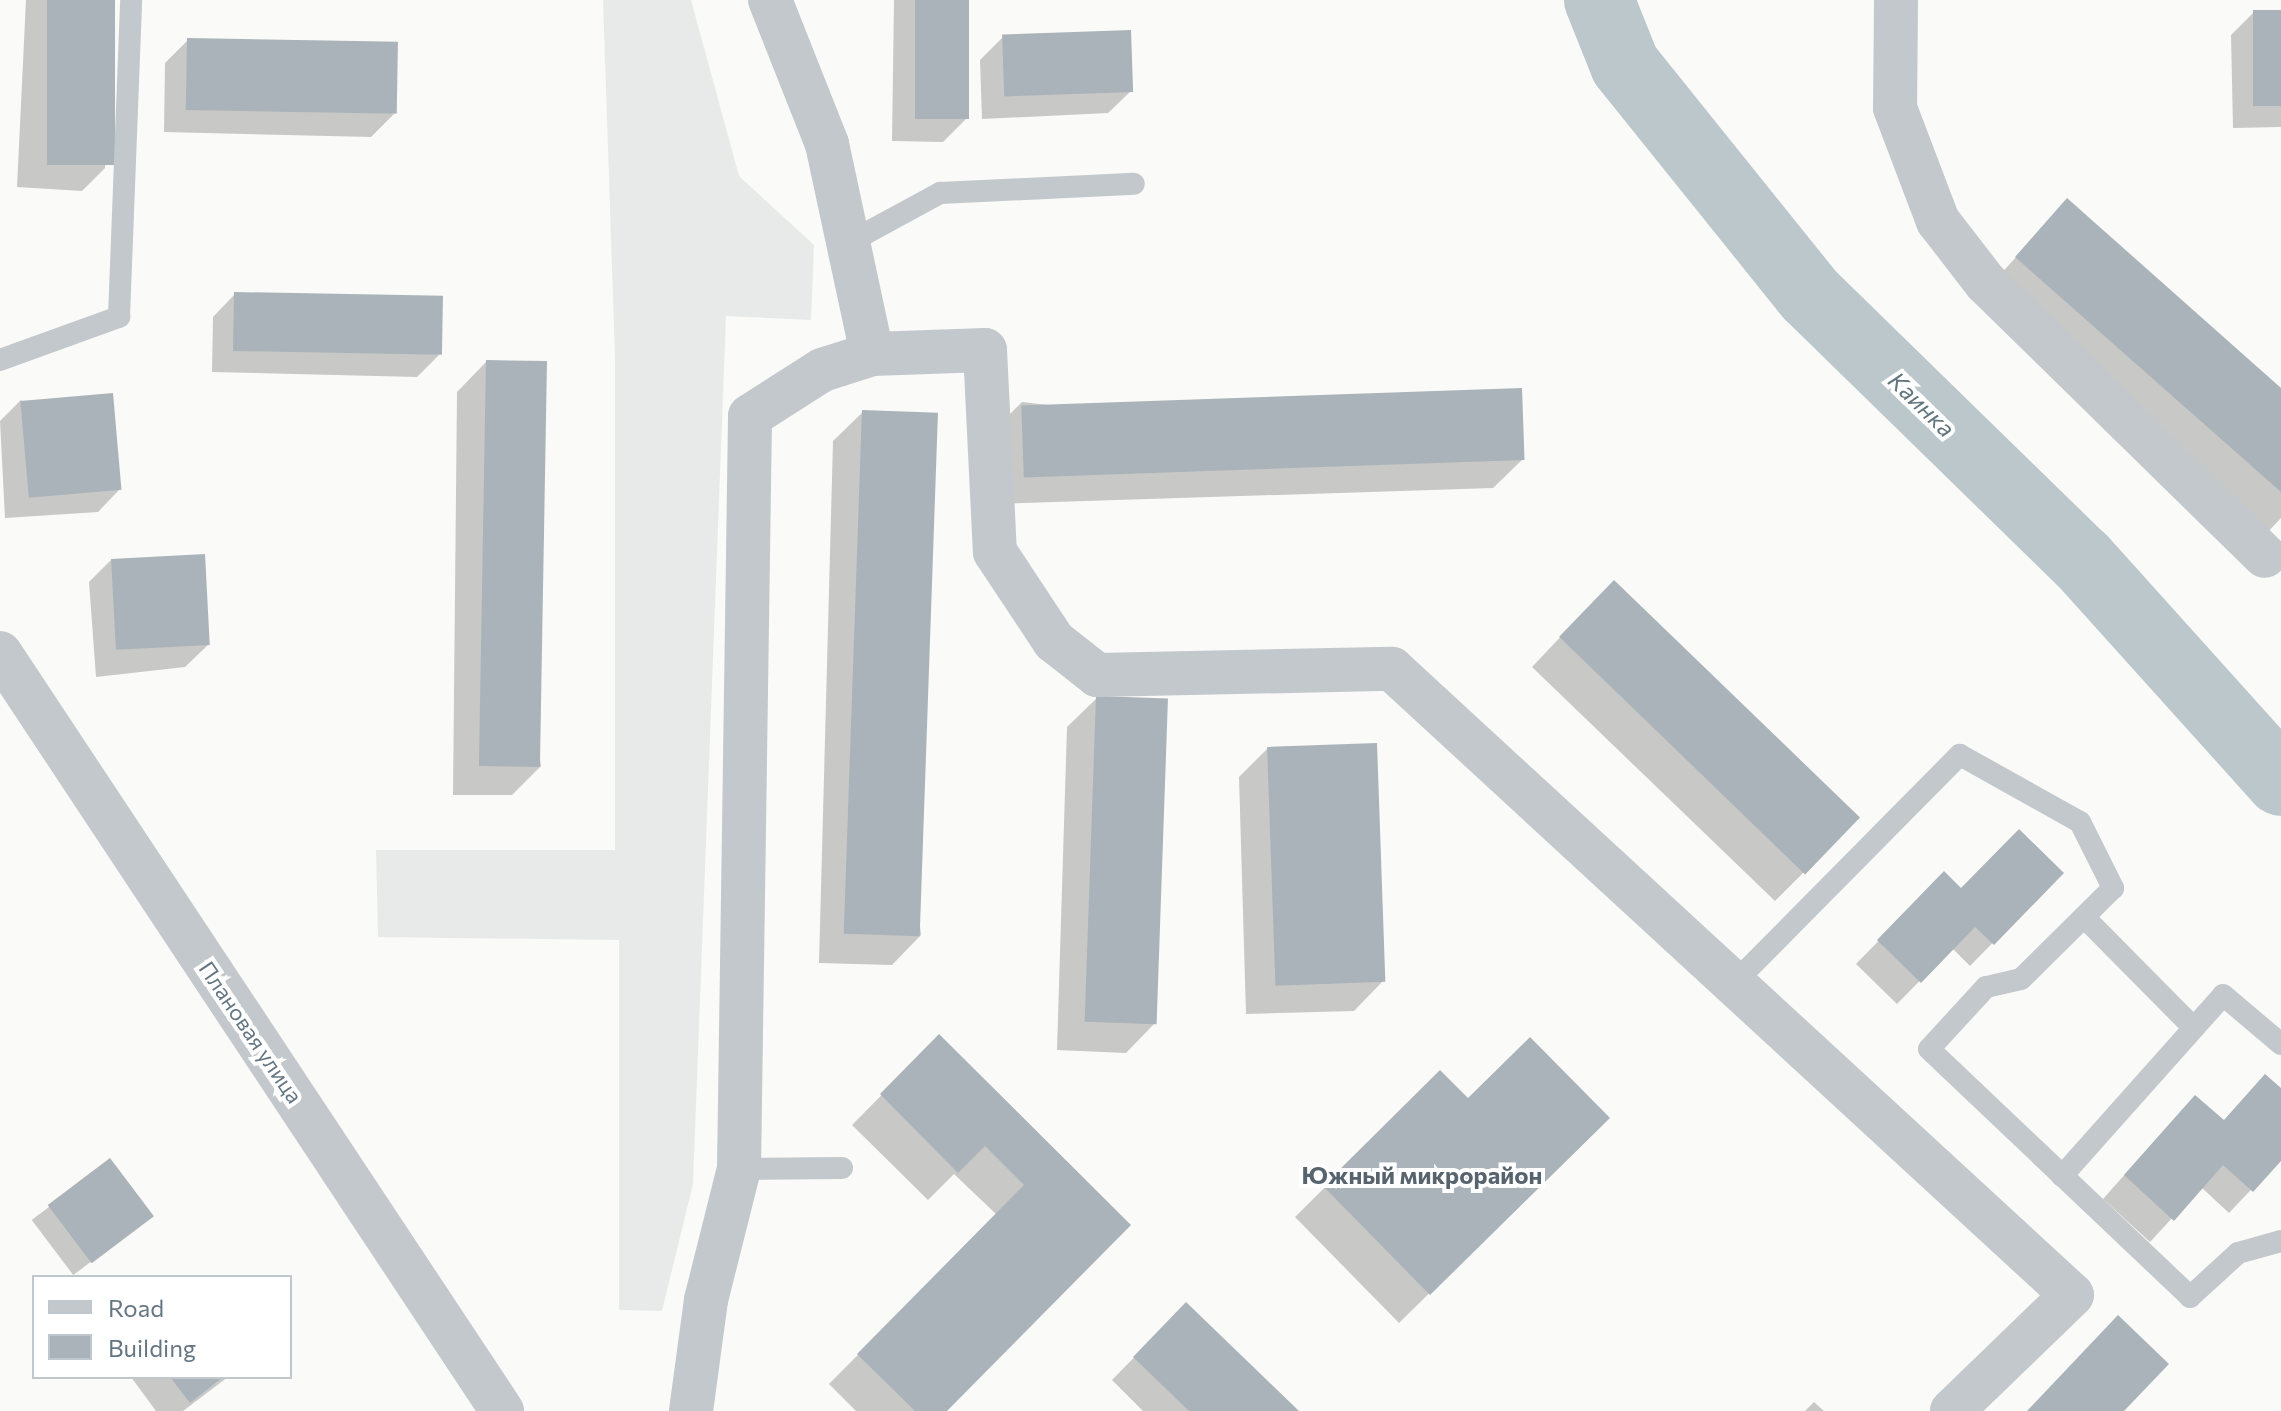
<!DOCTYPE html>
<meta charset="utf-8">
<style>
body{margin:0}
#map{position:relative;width:2281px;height:1411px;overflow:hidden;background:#fafaf8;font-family:Commissioner,sans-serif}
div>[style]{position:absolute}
.built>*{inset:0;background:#e8e9e9}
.shadow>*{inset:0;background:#0003;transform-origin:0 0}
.river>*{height:70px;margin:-35px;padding:0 35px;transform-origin:35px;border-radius:35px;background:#bbc7cb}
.building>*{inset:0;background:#aab3b9;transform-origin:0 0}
.service>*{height:22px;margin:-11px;padding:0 11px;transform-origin:11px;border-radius:11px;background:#c3c8cc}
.minor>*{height:44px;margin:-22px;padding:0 22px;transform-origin:22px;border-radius:22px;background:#c3c8cc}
.tertiary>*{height:44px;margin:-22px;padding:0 22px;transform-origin:22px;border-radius:22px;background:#c3c8cc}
span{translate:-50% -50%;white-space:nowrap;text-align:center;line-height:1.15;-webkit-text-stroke:8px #fff;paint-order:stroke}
.street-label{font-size:22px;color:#657683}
.water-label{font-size:24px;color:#60757c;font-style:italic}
.neighbourhood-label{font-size:24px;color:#57646e;font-weight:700}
.legend{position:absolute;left:32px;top:1275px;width:260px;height:104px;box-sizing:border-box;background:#fff;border:2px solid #c1c8cd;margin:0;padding:10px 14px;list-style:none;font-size:24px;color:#657683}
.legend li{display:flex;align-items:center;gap:16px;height:40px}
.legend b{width:40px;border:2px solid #c1c8cd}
</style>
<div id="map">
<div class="built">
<i style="clip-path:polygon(603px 0,691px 0,739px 176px,814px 245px,811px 320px,726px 316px,693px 1184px,662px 1311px,619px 1310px,619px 940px,378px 937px,376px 850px,615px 850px,615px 357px)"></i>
</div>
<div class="shadow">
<i style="clip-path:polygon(26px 0,113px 0,105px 168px,82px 191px,17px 187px)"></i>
<i style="clip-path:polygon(894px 0,967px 0,966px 119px,943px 142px,892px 141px)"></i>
<i style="clip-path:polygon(2254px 12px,2281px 12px,2281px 127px,2233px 128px,2231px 35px)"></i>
<i style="clip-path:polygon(1002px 38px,1131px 91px,1108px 113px,982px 119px,980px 60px)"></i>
<i style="clip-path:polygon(188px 40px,394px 114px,371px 137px,164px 132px,165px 63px)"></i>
<i style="clip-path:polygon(2067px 201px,2281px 391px,2281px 518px,2266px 534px,1988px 288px)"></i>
<i style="clip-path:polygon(235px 294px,439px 355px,417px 377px,212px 372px,213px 317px)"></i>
<i style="clip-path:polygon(486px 362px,541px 766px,512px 795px,453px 795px,457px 392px)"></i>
<i style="clip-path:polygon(21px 400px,120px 489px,98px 512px,5px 518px,0 421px)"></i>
<i style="clip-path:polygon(1022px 402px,1523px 459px,1493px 488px,994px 504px,993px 431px)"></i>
<i style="clip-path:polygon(863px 412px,921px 935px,892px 965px,819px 963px,833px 441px)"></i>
<i style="clip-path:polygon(112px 559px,208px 645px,185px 667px,96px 677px,89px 582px)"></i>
<i style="clip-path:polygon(1584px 612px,1804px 872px,1775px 901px,1532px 667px)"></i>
<i style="clip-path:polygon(1097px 698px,1155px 1023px,1126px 1053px,1057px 1050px,1067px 727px)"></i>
<i style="clip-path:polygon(1268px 748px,1383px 981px,1354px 1011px,1246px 1014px,1239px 777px)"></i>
<i style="clip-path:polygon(2061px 873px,1970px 966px,1952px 948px,1897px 1004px,1856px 964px,1944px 874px,1961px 891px)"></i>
<i style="clip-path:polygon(939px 1037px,1128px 1225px,944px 1411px,856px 1411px,829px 1384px,997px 1215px,954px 1174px,928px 1200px,852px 1125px)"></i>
<i style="clip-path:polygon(1440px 1073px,1468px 1101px,1607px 1118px,1399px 1323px,1295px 1217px)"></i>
<i style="clip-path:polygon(2281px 1090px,2281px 1158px,2229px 1213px,2201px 1187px,2150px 1242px,2103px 1199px,2173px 1120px,2223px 1122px)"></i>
<i style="left:110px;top:1161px;width:69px;height:98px;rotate:53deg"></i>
<i style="clip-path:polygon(1164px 1327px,1296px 1411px,1143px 1411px,1112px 1380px)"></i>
<i style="clip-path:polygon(131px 1377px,228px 1377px,183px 1411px,156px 1411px)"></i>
<i style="clip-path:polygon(1814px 1402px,1824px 1411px,1805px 1411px)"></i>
</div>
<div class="river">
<i style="left:1599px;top:0;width:70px;rotate:68.2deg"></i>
<i style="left:1625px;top:65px;width:295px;rotate:51.2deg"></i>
<i style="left:1810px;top:295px;width:380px;rotate:44.3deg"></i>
<i style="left:2082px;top:560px;width:297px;rotate:48deg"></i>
</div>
<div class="building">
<i style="left:47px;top:0;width:68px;height:165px"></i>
<i style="left:915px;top:0;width:54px;height:119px"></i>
<i style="left:2253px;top:10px;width:28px;height:96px"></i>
<i style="left:1131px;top:30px;width:62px;height:129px;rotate:88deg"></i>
<i style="left:187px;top:38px;width:211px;height:72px;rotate:1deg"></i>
<i style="clip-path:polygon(2067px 198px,2281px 388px,2281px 492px,2015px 257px)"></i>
<i style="left:234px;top:292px;width:209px;height:59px;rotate:1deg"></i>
<i style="left:486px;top:360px;width:61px;height:406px;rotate:1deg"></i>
<i style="left:1522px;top:388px;width:72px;height:501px;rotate:88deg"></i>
<i style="left:113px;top:393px;width:97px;height:93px;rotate:85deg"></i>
<i style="left:862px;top:410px;width:76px;height:524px;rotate:2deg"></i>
<i style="left:205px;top:554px;width:91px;height:94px;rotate:87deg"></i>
<i style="left:1614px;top:580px;width:342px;height:79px;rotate:44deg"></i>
<i style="left:1096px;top:696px;width:72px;height:326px;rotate:2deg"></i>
<i style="left:1377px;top:743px;width:239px;height:110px;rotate:88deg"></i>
<i style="clip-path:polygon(2019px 829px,2064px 873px,1994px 945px,1975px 927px,1921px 983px,1877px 940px,1944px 871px,1961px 888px)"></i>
<i style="clip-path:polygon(939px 1034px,1131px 1225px,947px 1411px,915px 1411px,857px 1354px,1024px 1185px,985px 1146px,958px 1173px,880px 1094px)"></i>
<i style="clip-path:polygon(1530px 1037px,1610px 1118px,1430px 1295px,1323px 1186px,1440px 1070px,1468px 1098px)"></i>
<i style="clip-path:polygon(2265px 1074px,2281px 1088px,2281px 1161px,2253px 1192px,2223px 1165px,2174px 1221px,2124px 1175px,2195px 1095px,2224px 1120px)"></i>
<i style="left:110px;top:1158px;width:73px;height:78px;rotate:53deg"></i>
<i style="clip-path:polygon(1186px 1302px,1299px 1411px,1189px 1411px,1133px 1357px)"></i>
<i style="clip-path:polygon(2118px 1315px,2169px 1364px,2124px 1411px,2027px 1411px)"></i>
<i style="clip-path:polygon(170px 1377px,223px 1377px,190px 1403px)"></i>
</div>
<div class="service">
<i style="left:848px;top:243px;width:105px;rotate:-28.5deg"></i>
<i style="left:940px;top:193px;width:194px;rotate:-2.7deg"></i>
<i style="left:0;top:360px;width:127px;rotate:-19.9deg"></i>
<i style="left:119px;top:317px;width:317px;rotate:-87.8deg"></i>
<i style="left:2084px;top:917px;width:156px;rotate:45.3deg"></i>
<i style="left:1734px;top:983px;width:321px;rotate:-45.3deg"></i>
<i style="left:1960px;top:755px;width:137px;rotate:29.2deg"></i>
<i style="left:2080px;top:822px;width:74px;rotate:63.4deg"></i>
<i style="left:2113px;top:888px;width:129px;rotate:135.3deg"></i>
<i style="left:2021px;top:979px;width:36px;rotate:167deg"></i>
<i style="left:1986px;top:987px;width:84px;rotate:132.6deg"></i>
<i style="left:1929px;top:1049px;width:360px;rotate:43.5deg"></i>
<i style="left:2190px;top:1297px;width:65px;rotate:-42.5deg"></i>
<i style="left:2238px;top:1253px;width:45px;rotate:-15.6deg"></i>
<i style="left:739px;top:1169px;width:103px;rotate:-0.6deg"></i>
<i style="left:2062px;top:1176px;width:242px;rotate:-48.3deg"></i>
<i style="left:2223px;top:995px;width:76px;rotate:40.2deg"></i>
</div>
<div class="minor">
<i style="left:770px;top:0;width:155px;rotate:68.4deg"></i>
<i style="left:827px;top:144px;width:215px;rotate:77.9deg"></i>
<i style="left:1896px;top:0;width:108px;rotate:90.5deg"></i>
<i style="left:1895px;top:108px;width:121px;rotate:69.2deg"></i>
<i style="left:1938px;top:221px;width:78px;rotate:52.3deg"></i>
<i style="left:1986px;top:283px;width:390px;rotate:44.4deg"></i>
<i style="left:691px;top:1411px;width:112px;rotate:-82.3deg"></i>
<i style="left:706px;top:1300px;width:135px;rotate:-75.9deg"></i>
<i style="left:739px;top:1169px;width:753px;rotate:-89.16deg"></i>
<i style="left:750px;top:416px;width:85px;rotate:-32.6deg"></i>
<i style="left:822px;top:370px;width:52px;rotate:-17.7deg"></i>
<i style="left:872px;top:354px;width:113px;rotate:-2deg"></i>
<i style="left:985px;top:350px;width:202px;rotate:87.2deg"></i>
<i style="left:995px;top:552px;width:107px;rotate:56.5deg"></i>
<i style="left:1054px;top:641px;width:55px;rotate:38.3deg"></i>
<i style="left:1097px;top:675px;width:295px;rotate:-1.2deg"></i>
<i style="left:1392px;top:669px;width:924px;rotate:42.63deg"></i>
<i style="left:2072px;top:1295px;width:167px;rotate:136deg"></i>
</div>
<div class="tertiary">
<i style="left:0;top:653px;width:909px;rotate:56.48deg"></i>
</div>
<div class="street-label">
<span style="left:251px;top:1032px;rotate:56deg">Плановая улица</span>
</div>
<div class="water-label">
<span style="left:1922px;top:404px;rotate:44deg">Каинка</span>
</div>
<div class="neighbourhood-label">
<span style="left:1422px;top:1175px">Южный микрорайон</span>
</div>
<ul class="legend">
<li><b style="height:10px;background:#c3c8cc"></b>Road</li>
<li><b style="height:22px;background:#aab3b9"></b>Building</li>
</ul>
</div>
